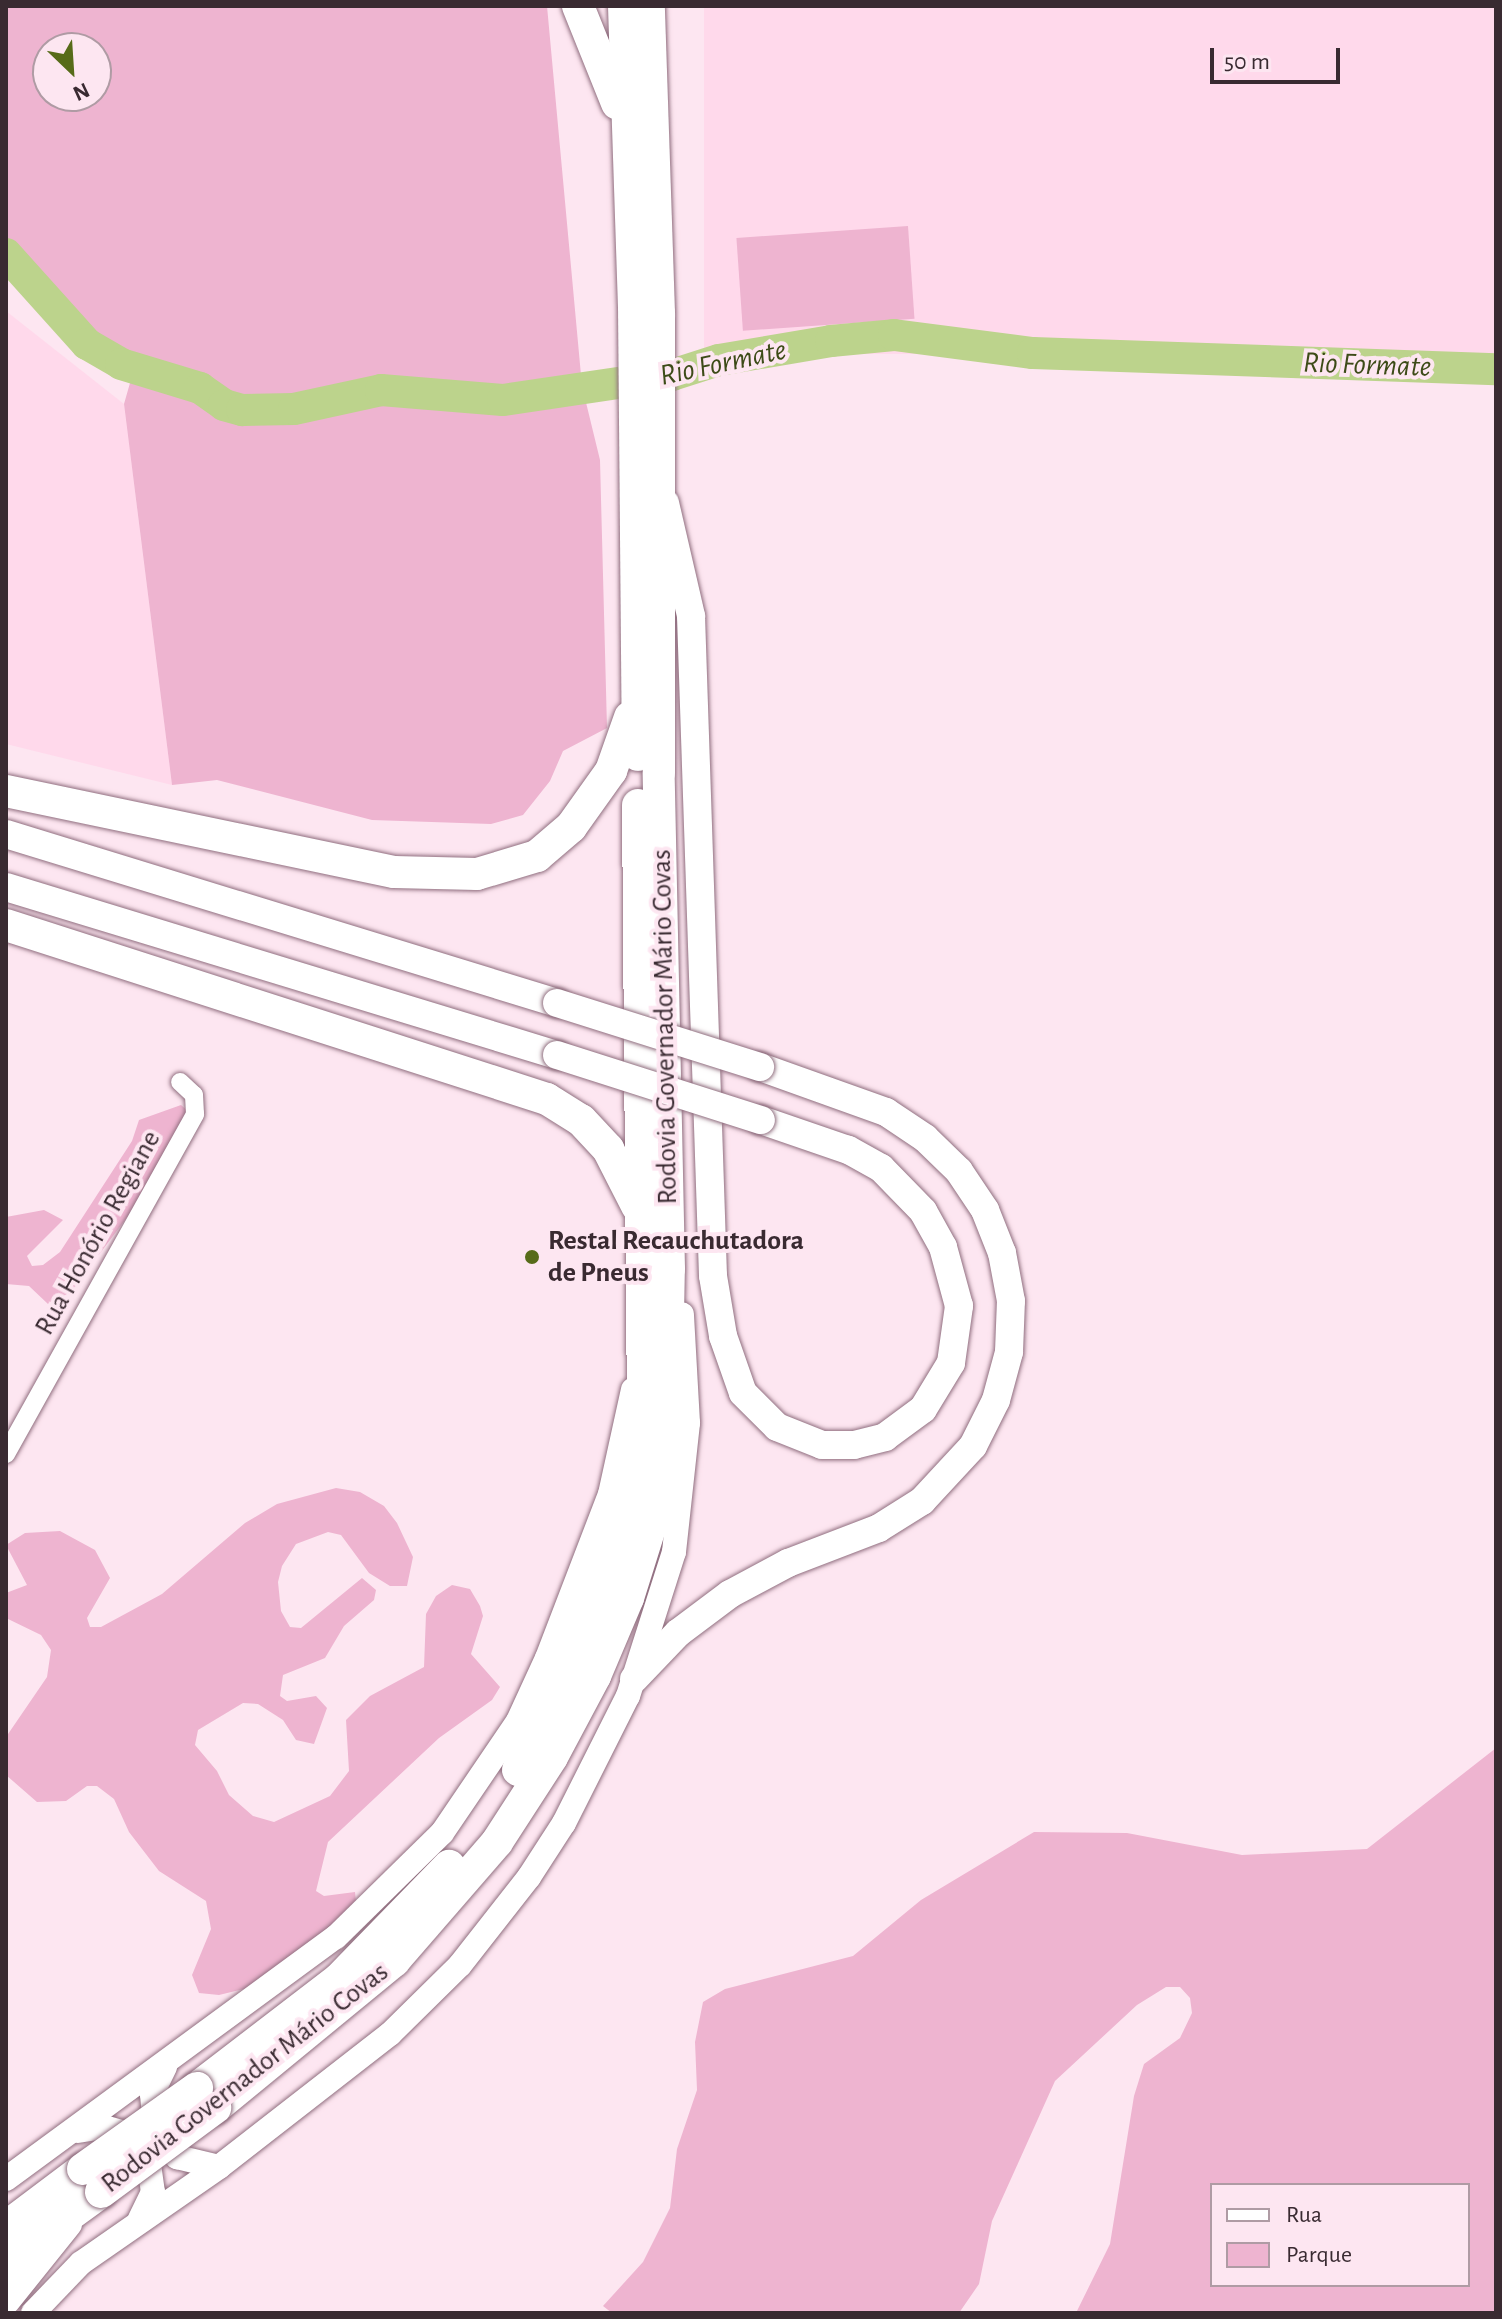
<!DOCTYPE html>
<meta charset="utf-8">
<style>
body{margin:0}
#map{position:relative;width:1502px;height:2319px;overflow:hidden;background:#fde6f1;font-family:"Alegreya Sans",sans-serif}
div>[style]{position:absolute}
.built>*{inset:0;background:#ffd9eb;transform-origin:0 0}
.green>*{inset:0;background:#eeb4d0;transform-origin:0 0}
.river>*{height:32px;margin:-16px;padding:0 16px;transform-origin:16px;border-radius:16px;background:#bcd38c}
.roads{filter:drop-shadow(0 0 2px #906e7f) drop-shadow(0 0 2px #906e7f)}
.minor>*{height:18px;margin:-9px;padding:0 9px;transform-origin:9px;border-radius:9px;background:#fff}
.secondary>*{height:24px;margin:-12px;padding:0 12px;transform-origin:12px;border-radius:12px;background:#fff}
.primary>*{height:28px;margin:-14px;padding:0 14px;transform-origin:14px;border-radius:14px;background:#fff}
.motorway>*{height:32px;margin:-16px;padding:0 16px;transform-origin:16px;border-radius:16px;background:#fff}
.bridges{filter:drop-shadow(0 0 2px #906e7f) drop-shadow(0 0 2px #906e7f)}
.primary-bridge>*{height:28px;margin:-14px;padding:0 14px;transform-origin:14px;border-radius:14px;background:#fff}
.motorway-bridge>*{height:32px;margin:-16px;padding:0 16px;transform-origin:16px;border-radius:16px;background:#fff}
.dots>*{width:22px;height:22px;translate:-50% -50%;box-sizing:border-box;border:4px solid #fde6f1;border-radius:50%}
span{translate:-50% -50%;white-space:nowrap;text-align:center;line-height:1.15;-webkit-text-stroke:8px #fde6f1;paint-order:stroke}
.street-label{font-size:28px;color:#392a31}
.poi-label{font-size:28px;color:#392a31;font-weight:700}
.left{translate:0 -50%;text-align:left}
.water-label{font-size:30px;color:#3d4b18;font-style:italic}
.frame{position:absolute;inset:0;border:8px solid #392a31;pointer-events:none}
.legend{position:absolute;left:1210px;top:2183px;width:260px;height:104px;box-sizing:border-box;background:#fde6f1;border:2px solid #af9ba4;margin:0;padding:10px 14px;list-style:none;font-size:24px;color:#392a31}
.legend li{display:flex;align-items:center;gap:16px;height:40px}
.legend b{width:40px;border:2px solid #af9ba4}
.north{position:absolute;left:32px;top:32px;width:80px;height:80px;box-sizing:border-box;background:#fde6f1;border:2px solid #af9ba4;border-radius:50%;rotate:155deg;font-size:22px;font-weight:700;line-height:32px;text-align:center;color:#392a31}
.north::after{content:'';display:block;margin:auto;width:28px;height:36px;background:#576b19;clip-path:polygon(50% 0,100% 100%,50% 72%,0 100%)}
.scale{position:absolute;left:1210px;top:48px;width:130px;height:36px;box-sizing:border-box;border:4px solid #392a31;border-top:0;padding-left:10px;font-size:24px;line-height:28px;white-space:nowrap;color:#392a31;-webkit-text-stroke:6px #fde6f1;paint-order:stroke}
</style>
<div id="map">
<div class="built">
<i style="left:704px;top:6px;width:792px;height:348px"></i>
<i style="clip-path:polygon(6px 311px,124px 404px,172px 785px,6px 744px)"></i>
</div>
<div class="green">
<i style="clip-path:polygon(evenodd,6px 6px,547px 6px,582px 386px,600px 460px,607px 728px,563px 751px,550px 781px,523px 815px,491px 824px,372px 820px,217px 780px,172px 785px,124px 404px,134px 369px,87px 344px,6px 253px,6px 6px,48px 48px,96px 48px,96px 96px,48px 96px,48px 48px)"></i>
<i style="left:908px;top:226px;width:93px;height:172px;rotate:86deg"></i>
<i style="clip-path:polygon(181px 1105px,190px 1113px,137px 1204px,71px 1292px,48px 1304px,29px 1286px,6px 1284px,6px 1217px,44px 1210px,63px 1220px,27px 1256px,32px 1266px,43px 1265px,60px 1252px,132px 1141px,139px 1120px)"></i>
<i style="clip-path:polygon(336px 1488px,360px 1492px,384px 1506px,397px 1523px,413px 1557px,407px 1586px,390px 1586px,369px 1573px,341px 1535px,328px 1532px,296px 1544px,282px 1566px,278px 1582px,281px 1611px,290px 1627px,301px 1628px,362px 1578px,376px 1590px,374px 1600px,344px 1626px,325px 1658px,283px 1675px,280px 1696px,287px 1701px,316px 1696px,327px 1708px,314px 1744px,296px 1740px,283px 1720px,258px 1704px,243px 1703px,198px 1730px,195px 1745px,217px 1771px,229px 1795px,253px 1816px,274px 1822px,330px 1796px,349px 1771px,346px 1720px,370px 1696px,424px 1667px,426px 1614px,436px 1596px,452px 1585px,470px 1589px,480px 1606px,483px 1616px,471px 1654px,500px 1687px,492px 1700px,439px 1738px,328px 1842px,316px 1891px,324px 1896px,355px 1892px,356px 1902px,343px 1918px,252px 1987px,219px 1995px,199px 1993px,192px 1975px,211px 1929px,206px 1901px,159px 1871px,129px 1832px,114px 1799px,97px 1786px,87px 1786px,66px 1801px,37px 1802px,6px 1775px,6px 1737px,47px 1677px,51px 1650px,41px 1635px,6px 1618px,6px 1593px,27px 1585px,6px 1545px,25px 1533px,60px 1531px,95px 1550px,110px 1578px,87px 1618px,90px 1627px,101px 1627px,162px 1594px,245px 1523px,277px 1504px)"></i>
<i style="clip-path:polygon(evenodd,1496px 1748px,1496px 2313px,1076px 2313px,1110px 2244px,1134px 2096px,1144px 2064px,1180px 2038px,1192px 2013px,1190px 1998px,1180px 1987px,1166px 1987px,1137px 2005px,1055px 2081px,992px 2221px,979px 2284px,959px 2313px,612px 2313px,603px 2306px,643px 2262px,670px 2208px,677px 2149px,697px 2090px,695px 2042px,703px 2002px,725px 1989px,853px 1956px,921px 1900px,1034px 1832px,1127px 1833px,1242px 1855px,1367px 1849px,1496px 1748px,1468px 2185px,1468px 2285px,1212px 2285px,1212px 2185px,1468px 2185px)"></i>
</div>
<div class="river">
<i style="left:6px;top:254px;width:121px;rotate:48deg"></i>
<i style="left:87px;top:344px;width:39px;rotate:30deg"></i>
<i style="left:121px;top:364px;width:83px;rotate:16.9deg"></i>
<i style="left:200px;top:388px;width:29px;rotate:35deg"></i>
<i style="left:224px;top:405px;width:19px;rotate:16deg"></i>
<i style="left:242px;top:410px;width:52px;rotate:-1.1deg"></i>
<i style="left:294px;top:409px;width:89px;rotate:-12.3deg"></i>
<i style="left:381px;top:390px;width:122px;rotate:4.7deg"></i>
<i style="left:503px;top:400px;width:171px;rotate:-8.4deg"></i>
<i style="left:672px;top:375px;width:49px;rotate:-17.7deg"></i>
<i style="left:719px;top:360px;width:114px;rotate:-9.6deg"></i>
<i style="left:831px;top:341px;width:63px;rotate:-5.4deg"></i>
<i style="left:894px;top:335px;width:140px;rotate:7.4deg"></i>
<i style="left:1033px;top:353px;width:463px;rotate:2deg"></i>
</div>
<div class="roads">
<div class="minor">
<i style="left:6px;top:1454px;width:389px;rotate:-60.9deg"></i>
<i style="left:195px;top:1114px;width:19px;rotate:-93deg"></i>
<i style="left:194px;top:1095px;width:19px;rotate:-137deg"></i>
</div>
<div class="secondary">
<i style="left:165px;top:2067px;width:30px;rotate:116deg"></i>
<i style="left:152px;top:2094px;width:35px;rotate:85deg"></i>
<i style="left:155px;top:2129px;width:36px;rotate:52deg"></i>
<i style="left:177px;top:2157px;width:43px;rotate:13.4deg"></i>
<i style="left:78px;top:2131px;width:26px;rotate:-9deg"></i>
<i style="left:104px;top:2127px;width:19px;rotate:16deg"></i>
<i style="left:122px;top:2132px;width:36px;rotate:44deg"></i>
<i style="left:148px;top:2157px;width:35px;rotate:82deg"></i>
<i style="left:153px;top:2192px;width:30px;rotate:116deg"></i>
<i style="left:6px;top:2179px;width:409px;rotate:-36.3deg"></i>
<i style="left:336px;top:1937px;width:148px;rotate:-44.5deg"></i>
<i style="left:442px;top:1833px;width:135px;rotate:-55.8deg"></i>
<i style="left:518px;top:1721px;width:69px;rotate:-65.3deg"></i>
<i style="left:547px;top:1658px;width:176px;rotate:-69deg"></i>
<i style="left:610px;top:1494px;width:107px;rotate:-77.6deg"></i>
<i style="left:33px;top:2313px;width:69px;rotate:-46.2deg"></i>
<i style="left:81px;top:2263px;width:168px;rotate:-34.8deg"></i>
<i style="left:219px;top:2167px;width:217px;rotate:-37.9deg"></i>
<i style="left:390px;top:2034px;width:98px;rotate:-44.6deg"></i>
<i style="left:460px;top:1965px;width:112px;rotate:-51.9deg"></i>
<i style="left:529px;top:1877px;width:64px;rotate:-57.1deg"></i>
<i style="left:564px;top:1823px;width:142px;rotate:-63.3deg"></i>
<i style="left:628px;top:1696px;width:151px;rotate:-72.3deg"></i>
<i style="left:674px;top:1552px;width:130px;rotate:-83.8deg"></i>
<i style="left:688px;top:1423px;width:109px;rotate:-93.2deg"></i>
</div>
<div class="primary">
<i style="left:665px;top:503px;width:116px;rotate:77deg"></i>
<i style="left:691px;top:616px;width:660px;rotate:88.09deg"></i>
<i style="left:713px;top:1276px;width:61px;rotate:80.5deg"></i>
<i style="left:723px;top:1336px;width:60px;rotate:70.7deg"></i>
<i style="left:743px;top:1393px;width:48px;rotate:45deg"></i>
<i style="left:777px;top:1427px;width:48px;rotate:21.8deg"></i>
<i style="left:822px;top:1445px;width:32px"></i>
<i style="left:854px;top:1445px;width:32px;rotate:-14deg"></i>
<i style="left:885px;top:1437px;width:47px;rotate:-36.4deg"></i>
<i style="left:923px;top:1409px;width:54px;rotate:-58.7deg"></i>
<i style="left:951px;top:1363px;width:58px;rotate:-82deg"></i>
<i style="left:959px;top:1306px;width:61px;rotate:-105.2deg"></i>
<i style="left:943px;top:1247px;width:41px;rotate:-119.1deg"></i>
<i style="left:923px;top:1211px;width:60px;rotate:-134.3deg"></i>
<i style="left:881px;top:1168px;width:38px;rotate:-151deg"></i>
<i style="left:848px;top:1150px;width:92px;rotate:-161deg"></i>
<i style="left:6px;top:834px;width:576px;rotate:17.05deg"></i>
<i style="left:6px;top:887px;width:576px;rotate:16.96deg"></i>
<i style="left:634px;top:1679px;width:64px;rotate:-46.3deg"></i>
<i style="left:678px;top:1633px;width:65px;rotate:-36.9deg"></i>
<i style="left:730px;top:1594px;width:66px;rotate:-28.1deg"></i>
<i style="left:788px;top:1563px;width:97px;rotate:-21deg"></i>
<i style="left:879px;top:1528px;width:51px;rotate:-32.1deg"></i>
<i style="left:922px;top:1501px;width:75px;rotate:-47.2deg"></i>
<i style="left:973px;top:1446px;width:51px;rotate:-63.4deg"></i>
<i style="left:996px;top:1400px;width:50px;rotate:-74.8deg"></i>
<i style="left:1009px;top:1352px;width:51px;rotate:-87.8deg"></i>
<i style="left:1011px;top:1301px;width:49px;rotate:-100.6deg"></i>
<i style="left:1002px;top:1253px;width:46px;rotate:-111.6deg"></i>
<i style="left:985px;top:1210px;width:47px;rotate:-123.7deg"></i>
<i style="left:959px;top:1171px;width:47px;rotate:-135.9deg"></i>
<i style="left:925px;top:1138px;width:47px;rotate:-146.3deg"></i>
<i style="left:886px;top:1112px;width:134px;rotate:-160.3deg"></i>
<i style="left:6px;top:2301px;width:99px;rotate:-51.2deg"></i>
</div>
<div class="motorway">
<i style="left:578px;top:6px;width:105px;rotate:68.1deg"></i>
<i style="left:624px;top:6px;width:301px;rotate:88.1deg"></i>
<i style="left:634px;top:307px;width:448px;rotate:89.5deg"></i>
<i style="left:6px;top:791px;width:396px;rotate:11.8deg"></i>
<i style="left:394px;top:872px;width:83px;rotate:1.4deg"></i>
<i style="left:477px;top:874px;width:63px;rotate:-16.7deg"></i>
<i style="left:537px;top:856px;width:45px;rotate:-40.5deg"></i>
<i style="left:571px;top:827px;width:69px;rotate:-54.5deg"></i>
<i style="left:611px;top:771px;width:57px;rotate:-70.6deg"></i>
<i style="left:6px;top:925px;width:568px;rotate:17.83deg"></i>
<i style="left:547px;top:1099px;width:40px;rotate:32deg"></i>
<i style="left:581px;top:1120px;width:40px;rotate:47deg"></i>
<i style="left:608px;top:1149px;width:64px;rotate:63deg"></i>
<i style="left:518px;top:1770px;width:110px;rotate:-62.5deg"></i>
<i style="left:569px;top:1672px;width:95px;rotate:-69.1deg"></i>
<i style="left:603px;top:1583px;width:77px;rotate:-71.1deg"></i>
<i style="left:628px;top:1510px;width:96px;rotate:-81deg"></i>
<i style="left:643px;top:1415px;width:610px;rotate:-90.47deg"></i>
<i style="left:197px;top:2088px;width:179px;rotate:-37.5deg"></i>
<i style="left:339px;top:1979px;width:158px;rotate:-45.8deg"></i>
<i style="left:215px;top:2108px;width:232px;rotate:-39.4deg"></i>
<i style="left:394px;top:1961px;width:157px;rotate:-49.1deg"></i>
<i style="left:497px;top:1842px;width:101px;rotate:-57.1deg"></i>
<i style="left:552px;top:1757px;width:92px;rotate:-62deg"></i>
<i style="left:595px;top:1676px;width:85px;rotate:-67.1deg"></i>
<i style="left:628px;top:1598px;width:90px;rotate:-72.6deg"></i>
<i style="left:655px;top:1512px;width:94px;rotate:-83.3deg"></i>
<i style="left:666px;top:1419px;width:150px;rotate:-88.9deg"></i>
<i style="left:669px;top:1269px;width:496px;rotate:-91.2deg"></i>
<i style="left:659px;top:773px;width:460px;rotate:-90deg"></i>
<i style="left:659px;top:313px;width:307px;rotate:-91.9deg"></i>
<i style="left:6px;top:2227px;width:96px;rotate:-37deg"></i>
<i style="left:6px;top:2261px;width:117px;rotate:-36deg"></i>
</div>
</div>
<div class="bridges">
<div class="primary-bridge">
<i style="left:557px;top:1003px;width:213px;rotate:17.5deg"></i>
<i style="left:557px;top:1055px;width:214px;rotate:17.7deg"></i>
</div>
<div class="motorway-bridge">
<i style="left:83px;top:2169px;width:140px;rotate:-35.4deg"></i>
<i style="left:101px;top:2192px;width:142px;rotate:-36.4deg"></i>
</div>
</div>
<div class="dots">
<i style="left:532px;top:1257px;background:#576b19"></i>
</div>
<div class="street-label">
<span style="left:665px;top:1027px;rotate:-91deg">Rodovia Governador Mário Covas</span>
<span style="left:98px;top:1233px;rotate:-61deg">Rua Honório Regiane</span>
<span style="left:245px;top:2078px;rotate:-38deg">Rodovia Governador Mário Covas</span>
</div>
<div class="poi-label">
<span class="left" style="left:548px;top:1257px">Restal Recauchutadora<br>de Pneus</span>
</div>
<div class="water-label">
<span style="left:723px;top:363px;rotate:-12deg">Rio Formate</span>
<span style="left:1367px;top:365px;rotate:2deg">Rio Formate</span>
</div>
<div class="frame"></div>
<ul class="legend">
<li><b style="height:10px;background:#fff"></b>Rua</li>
<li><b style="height:22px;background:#eeb4d0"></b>Parque</li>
</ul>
<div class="north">N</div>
<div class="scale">50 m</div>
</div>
